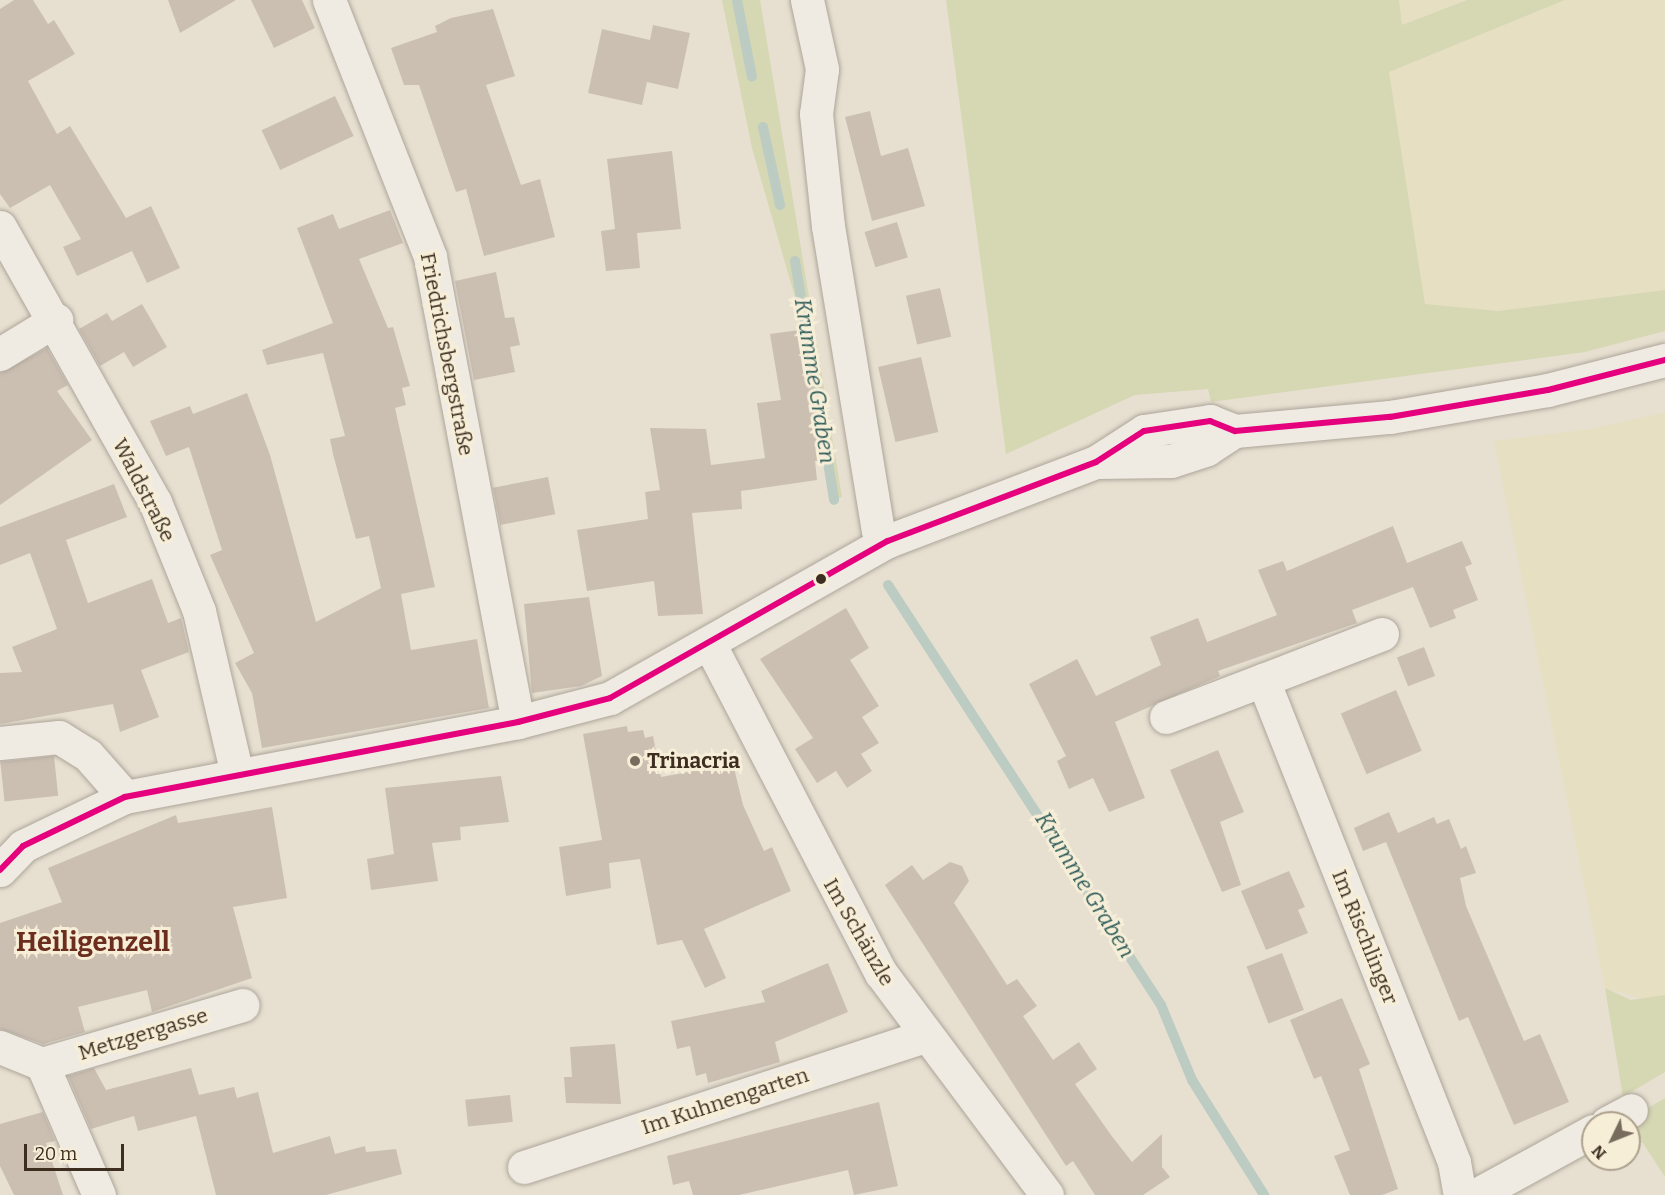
<!DOCTYPE html>
<meta charset="utf-8">
<style>
body{margin:0}
#map{position:relative;width:1665px;height:1195px;overflow:hidden;background:#e7e0d1;font-family:Bitter,serif}
div>[style]{position:absolute}
.farmland>*{inset:0;background:#e6dfc2}
.green>*{inset:0;background:#d6d7b3}
.stream>*{height:10px;margin:-5px;padding:0 5px;transform-origin:5px;border-radius:5px;background:#bcccc2}
.building>*{inset:0;background:#cbbfb2;transform-origin:0 0}
.roads{filter:drop-shadow(0 0 2px #ada599) drop-shadow(0 0 2px #ada599)}
.minor>*{height:33px;margin:-16.5px;padding:0 16.5px;transform-origin:16.5px;border-radius:16.5px;background:#efebe3}
.bus-1>*{height:6px;margin:-3px;padding:0 3px;transform-origin:3px;border-radius:3px;background:#e5007d}
.dots>*{width:16px;height:16px;translate:-50% -50%;box-sizing:border-box;border:3px solid #f7eed8;border-radius:50%}
span{translate:-50% -50%;white-space:nowrap;text-align:center;line-height:1.15;-webkit-text-stroke:6px #f7eed8;paint-order:stroke}
.street-label{font-size:21px;color:#3d2e20}
.poi-label{font-size:21px;color:#3d2e20;font-weight:700}
.left{translate:0 -50%;text-align:left}
.water-label{font-size:22px;color:#2f5d5a;font-style:italic}
.district-label{font-size:27px;color:#6b2e1e;font-weight:700}
.north{position:absolute;left:1581px;top:1111px;width:60px;height:60px;box-sizing:border-box;background:#f7eed8;border:2px solid #ada18e;border-radius:50%;rotate:227deg;font-size:16px;font-weight:700;line-height:24px;text-align:center;color:#3d2e20}
.north::after{content:'';display:block;margin:auto;width:21px;height:27px;background:#786c5e;clip-path:polygon(50% 0,100% 100%,50% 72%,0 100%)}
.scale{position:absolute;left:24px;top:1144px;width:100px;height:27px;box-sizing:border-box;border:3px solid #3d2e20;border-top:0;padding-left:8px;font-size:18px;line-height:21px;white-space:nowrap;color:#3d2e20;-webkit-text-stroke:4px #f7eed8;paint-order:stroke}
</style>
<div id="map">
<div class="farmland">
<i style="clip-path:polygon(1399px 0,1467px 0,1401px 25px)"></i>
<i style="clip-path:polygon(1565px 0,1665px 0,1665px 290px,1498px 311px,1425px 305px,1389px 72px)"></i>
<i style="clip-path:polygon(1665px 412px,1665px 995px,1651px 1001px,1605px 988px,1494px 441px,1596px 428px)"></i>
</div>
<div class="green">
<i style="clip-path:polygon(722px 0,760px 0,842px 497px,834px 500px,805px 332px,752px 148px)"></i>
<i style="clip-path:polygon(946px 0,1399px 0,1402px 25px,1467px 0,1565px 0,1389px 72px,1425px 304px,1498px 311px,1665px 290px,1665px 331px,1585px 352px,1211px 402px,1208px 389px,1135px 395px,1006px 454px)"></i>
<i style="clip-path:polygon(1605px 988px,1631px 1000px,1665px 995px,1665px 1072px,1623px 1097px)"></i>
<i style="clip-path:polygon(1665px 1098px,1665px 1177px,1628px 1120px)"></i>
</div>
<div class="stream">
<i style="left:737px;top:0;width:78px;rotate:79deg"></i>
<i style="left:763px;top:127px;width:80px;rotate:77.7deg"></i>
<i style="left:795px;top:261px;width:242px;rotate:80.7deg"></i>
<i style="left:888px;top:585px;width:501px;rotate:56.98deg"></i>
<i style="left:1161px;top:1005px;width:81px;rotate:67.5deg"></i>
<i style="left:1192px;top:1080px;width:136px;rotate:57.9deg"></i>
</div>
<div class="building">
<i style="clip-path:polygon(14px 0,33px 0,48px 24px,54px 20px,75px 54px,28px 81px,57px 134px,70px 126px,126px 218px,151px 206px,180px 268px,147px 283px,132px 251px,77px 276px,63px 247px,81px 239px,50px 185px,10px 208px,0 194px,0 9px)"></i>
<i style="clip-path:polygon(168px 0,236px 0,180px 33px)"></i>
<i style="clip-path:polygon(251px 0,302px 0,315px 28px,274px 48px)"></i>
<i style="clip-path:polygon(493px 9px,515px 76px,486px 85px,521px 185px,540px 179px,555px 237px,484px 256px,466px 189px,456px 192px,419px 85px,404px 85px,391px 48px,437px 32px,435px 26px,451px 18px)"></i>
<i style="clip-path:polygon(653px 25px,690px 33px,678px 89px,647px 82px,642px 105px,588px 93px,602px 29px,650px 40px)"></i>
<i style="left:335px;top:96px;width:44px;height:81px;rotate:65deg"></i>
<i style="clip-path:polygon(870px 111px,881px 156px,908px 148px,925px 206px,872px 221px,845px 117px)"></i>
<i style="clip-path:polygon(672px 151px,681px 229px,637px 233px,640px 268px,606px 271px,601px 231px,615px 229px,607px 159px)"></i>
<i style="clip-path:polygon(390px 210px,403px 243px,359px 259px,388px 328px,393px 327px,410px 386px,402px 388px,406px 405px,395px 408px,435px 587px,401px 594px,411px 650px,477px 639px,489px 708px,262px 748px,252px 693px,235px 663px,254px 653px,210px 555px,222px 550px,189px 447px,166px 456px,150px 421px,190px 406px,193px 414px,247px 393px,270px 455px,316px 622px,381px 588px,369px 536px,356px 539px,333px 454px,330px 439px,345px 436px,323px 353px,267px 365px,262px 350px,333px 323px,297px 228px,333px 214px,339px 229px)"></i>
<i style="left:897px;top:222px;width:37px;height:34px;rotate:73deg"></i>
<i style="clip-path:polygon(496px 272px,505px 318px,514px 317px,520px 345px,510px 347px,515px 372px,474px 380px,455px 281px)"></i>
<i style="left:940px;top:288px;width:50px;height:35px;rotate:77deg"></i>
<i style="clip-path:polygon(142px 304px,167px 347px,133px 367px,124px 352px,100px 366px,79px 329px,107px 313px,112px 321px)"></i>
<i style="clip-path:polygon(799px 330px,803px 354px,809px 354px,823px 460px,815px 461px,817px 480px,741px 491px,742px 509px,692px 513px,703px 614px,658px 616px,654px 581px,587px 591px,577px 530px,648px 519px,645px 492px,660px 490px,650px 428px,706px 429px,711px 465px,765px 458px,757px 403px,781px 400px,770px 334px)"></i>
<i style="clip-path:polygon(47px 348px,68px 385px,57px 391px,92px 440px,0 505px,0 373px)"></i>
<i style="left:921px;top:357px;width:77px;height:44px;rotate:77deg"></i>
<i style="left:548px;top:477px;width:38px;height:56px;rotate:79deg"></i>
<i style="clip-path:polygon(114px 484px,127px 517px,66px 540px,88px 603px,152px 579px,168px 623px,181px 618px,189px 652px,141px 670px,159px 717px,120px 732px,113px 704px,0 724px,0 673px,22px 672px,12px 647px,57px 629px,30px 553px,0 565px,0 527px)"></i>
<i style="clip-path:polygon(1393px 526px,1407px 563px,1462px 541px,1472px 564px,1465px 567px,1478px 600px,1453px 610px,1456px 618px,1430px 628px,1413px 587px,1352px 610px,1357px 623px,1218px 671px,1220px 676px,1115px 722px,1145px 798px,1109px 812px,1093px 778px,1069px 789px,1057px 761px,1066px 756px,1029px 684px,1077px 659px,1096px 696px,1161px 665px,1150px 637px,1198px 618px,1207px 642px,1277px 615px,1258px 570px,1283px 561px,1287px 571px)"></i>
<i style="clip-path:polygon(589px 597px,602px 676px,581px 686px,532px 693px,524px 604px)"></i>
<i style="clip-path:polygon(846px 608px,869px 648px,850px 660px,879px 706px,862px 717px,879px 743px,861px 754px,872px 771px,847px 788px,836px 771px,817px 783px,795px 749px,813px 738px,760px 659px)"></i>
<i style="left:1424px;top:647px;width:31px;height:29px;rotate:69deg"></i>
<i style="left:1396px;top:690px;width:66px;height:60px;rotate:67deg"></i>
<i style="clip-path:polygon(627px 726px,628px 732px,643px 730px,645px 738px,653px 736px,661px 777px,733px 764px,743px 805px,764px 851px,772px 847px,791px 891px,704px 929px,726px 978px,705px 988px,682px 940px,657px 945px,640px 859px,609px 863px,611px 888px,566px 896px,559px 847px,602px 840px,583px 734px)"></i>
<i style="clip-path:polygon(1218px 750px,1244px 812px,1220px 822px,1241px 885px,1222px 892px,1170px 770px)"></i>
<i style="left:54px;top:756px;width:40px;height:54px;rotate:84deg"></i>
<i style="clip-path:polygon(501px 776px,509px 822px,460px 827px,461px 840px,432px 843px,438px 881px,371px 890px,367px 859px,394px 854px,385px 788px)"></i>
<i style="clip-path:polygon(272px 807px,287px 898px,233px 907px,252px 978px,152px 1012px,147px 990px,78px 1007px,85px 1032px,43px 1044px,0 1029px,0 923px,62px 902px,48px 868px,176px 815px,178px 823px)"></i>
<i style="clip-path:polygon(1389px 812px,1398px 833px,1434px 817px,1437px 824px,1449px 819px,1461px 849px,1466px 846px,1476px 873px,1460px 878px,1466px 906px,1524px 1041px,1540px 1034px,1569px 1102px,1514px 1125px,1468px 1017px,1459px 1021px,1386px 842px,1363px 851px,1354px 828px)"></i>
<i style="clip-path:polygon(950px 862px,962px 866px,969px 881px,954px 903px,1007px 985px,1017px 979px,1037px 1006px,1023px 1016px,1053px 1060px,1079px 1042px,1097px 1069px,1075px 1084px,1111px 1135px,1132px 1162px,1162px 1134px,1162px 1167px,1170px 1177px,1143px 1195px,1095px 1195px,1073px 1161px,1066px 1166px,885px 885px,912px 865px,923px 880px)"></i>
<i style="clip-path:polygon(1289px 871px,1305px 907px,1298px 910px,1308px 933px,1266px 950px,1241px 891px)"></i>
<i style="left:1282px;top:953px;width:61px;height:38px;rotate:69deg"></i>
<i style="clip-path:polygon(828px 963px,848px 1012px,775px 1042px,780px 1062px,708px 1083px,706px 1073px,696px 1076px,690px 1046px,677px 1049px,671px 1021px,765px 1002px,761px 991px)"></i>
<i style="clip-path:polygon(1342px 998px,1370px 1064px,1359px 1069px,1398px 1189px,1382px 1195px,1350px 1195px,1334px 1156px,1350px 1150px,1321px 1076px,1314px 1079px,1290px 1020px)"></i>
<i style="clip-path:polygon(615px 1044px,621px 1104px,566px 1103px,564px 1077px,572px 1077px,570px 1047px)"></i>
<i style="clip-path:polygon(94px 1068px,106px 1090px,191px 1068px,199px 1095px,234px 1087px,237px 1098px,258px 1092px,273px 1153px,330px 1136px,335px 1154px,365px 1146px,366px 1152px,396px 1149px,402px 1174px,326px 1195px,216px 1195px,196px 1116px,138px 1131px,134px 1116px,91px 1129px,68px 1076px)"></i>
<i style="left:510px;top:1095px;width:27px;height:45px;rotate:84deg"></i>
<i style="clip-path:polygon(879px 1102px,898px 1186px,854px 1195px,848px 1170px,739px 1195px,693px 1195px,689px 1181px,673px 1185px,667px 1156px)"></i>
<i style="clip-path:polygon(43px 1112px,55px 1141px,46px 1143px,63px 1195px,14px 1195px,0 1166px,0 1124px)"></i>
</div>
<div class="roads">
<div class="minor">
<i style="left:329px;top:0;width:276px;rotate:68.5deg"></i>
<i style="left:430px;top:257px;width:473px;rotate:79.3deg"></i>
<i style="left:807px;top:0;width:71px;rotate:77.7deg"></i>
<i style="left:822px;top:69px;width:45px;rotate:97.6deg"></i>
<i style="left:816px;top:114px;width:113px;rotate:83.9deg"></i>
<i style="left:828px;top:226px;width:308px;rotate:80.7deg"></i>
<i style="left:878px;top:530px;width:15px;rotate:48deg"></i>
<i style="left:0;top:227px;width:316px;rotate:60.6deg"></i>
<i style="left:155px;top:502px;width:118px;rotate:68deg"></i>
<i style="left:199px;top:611px;width:167px;rotate:76.9deg"></i>
<i style="left:0;top:354px;width:66px;rotate:-31.3deg"></i>
<i style="left:1096px;top:462px;width:75px;rotate:-0.8deg"></i>
<i style="left:1171px;top:461px;width:38px;rotate:-18deg"></i>
<i style="left:1207px;top:449px;width:33px;rotate:-33deg"></i>
<i style="left:1382px;top:634px;width:128px;rotate:158.9deg"></i>
<i style="left:1263px;top:680px;width:518px;rotate:68.38deg"></i>
<i style="left:1454px;top:1162px;width:34px;rotate:80deg"></i>
<i style="left:710px;top:645px;width:370px;rotate:62.5deg"></i>
<i style="left:881px;top:973px;width:277px;rotate:53.2deg"></i>
<i style="left:1166px;top:717px;width:104px;rotate:-20.9deg"></i>
<i style="left:0;top:743px;width:59px;rotate:-5.8deg"></i>
<i style="left:59px;top:737px;width:34px;rotate:32deg"></i>
<i style="left:88px;top:755px;width:56px;rotate:48.6deg"></i>
<i style="left:0;top:870px;width:33px;rotate:-46deg"></i>
<i style="left:23px;top:846px;width:113px;rotate:-25.7deg"></i>
<i style="left:125px;top:797px;width:400px;rotate:-10.8deg"></i>
<i style="left:518px;top:722px;width:95px;rotate:-14.6deg"></i>
<i style="left:610px;top:698px;width:319px;rotate:-29.5deg"></i>
<i style="left:888px;top:541px;width:222px;rotate:-20.8deg"></i>
<i style="left:1096px;top:462px;width:57px;rotate:-32.9deg"></i>
<i style="left:1144px;top:431px;width:67px;rotate:-8.6deg"></i>
<i style="left:1210px;top:421px;width:27px;rotate:22deg"></i>
<i style="left:1235px;top:431px;width:156px;rotate:-5.2deg"></i>
<i style="left:1390px;top:417px;width:160px;rotate:-9.7deg"></i>
<i style="left:1548px;top:390px;width:121px;rotate:-14.4deg"></i>
<i style="left:0;top:1047px;width:45px;rotate:22deg"></i>
<i style="left:42px;top:1064px;width:143px;rotate:66.5deg"></i>
<i style="left:42px;top:1064px;width:209px;rotate:-16.4deg"></i>
<i style="left:1607px;top:1123px;width:27px;rotate:-28deg"></i>
<i style="left:524px;top:1167px;width:422px;rotate:-18.1deg"></i>
<i style="left:1476px;top:1195px;width:133px;rotate:-28.7deg"></i>
</div>
</div>
<div class="bus-1">
<i style="left:0;top:870px;width:33px;rotate:-46deg"></i>
<i style="left:23px;top:846px;width:113px;rotate:-25.7deg"></i>
<i style="left:125px;top:797px;width:400px;rotate:-10.8deg"></i>
<i style="left:518px;top:722px;width:95px;rotate:-14.6deg"></i>
<i style="left:610px;top:698px;width:319px;rotate:-29.5deg"></i>
<i style="left:888px;top:541px;width:222px;rotate:-20.8deg"></i>
<i style="left:1096px;top:462px;width:57px;rotate:-32.9deg"></i>
<i style="left:1144px;top:431px;width:67px;rotate:-8.6deg"></i>
<i style="left:1210px;top:421px;width:27px;rotate:22deg"></i>
<i style="left:1235px;top:431px;width:156px;rotate:-5.2deg"></i>
<i style="left:1390px;top:417px;width:160px;rotate:-9.7deg"></i>
<i style="left:1548px;top:390px;width:121px;rotate:-14.4deg"></i>
</div>
<div class="dots">
<i style="left:821px;top:579px;background:#3d2e20"></i>
<i style="left:635px;top:761px;background:#786c5e"></i>
</div>
<div class="street-label">
<span style="left:447px;top:354px;rotate:79deg">Friedrichsbergstraße</span>
<span style="left:144px;top:490px;rotate:63deg">Waldstraße</span>
<span style="left:859px;top:932px;rotate:60deg">Im Schänzle</span>
<span style="left:1365px;top:937px;rotate:68deg">Im Rischlinger</span>
<span style="left:143px;top:1034px;rotate:-17deg">Metzgergasse</span>
<span style="left:725px;top:1101px;rotate:-18deg">Im Kuhnengarten</span>
</div>
<div class="poi-label">
<span class="left" style="left:647px;top:761px">Trinacria</span>
</div>
<div class="water-label">
<span style="left:815px;top:381px;rotate:81deg">Krumme Graben</span>
<span style="left:1085px;top:885px;rotate:58deg">Krumme Graben</span>
</div>
<div class="district-label">
<span style="left:93px;top:943px">Heiligenzell</span>
</div>
<div class="north">N</div>
<div class="scale">20 m</div>
</div>
